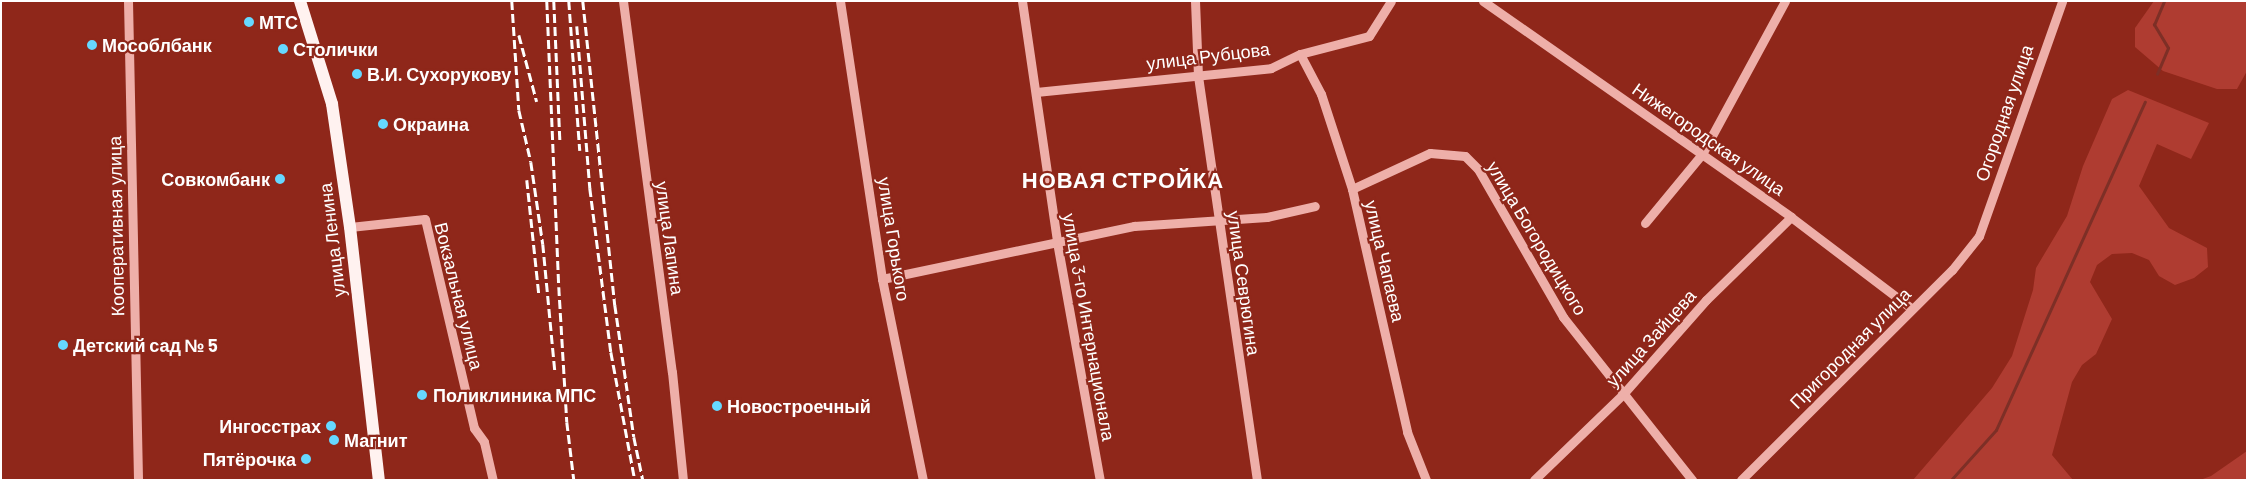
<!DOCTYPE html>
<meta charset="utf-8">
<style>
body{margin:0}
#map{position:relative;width:2248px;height:481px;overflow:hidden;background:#8f271a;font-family:Barlow,sans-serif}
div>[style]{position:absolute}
.green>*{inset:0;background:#af3c31}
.stream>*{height:2.5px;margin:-1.25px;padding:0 1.25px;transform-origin:1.25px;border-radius:1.25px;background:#7d2f26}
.minor>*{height:9px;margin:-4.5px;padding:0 4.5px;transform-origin:4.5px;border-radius:4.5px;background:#eeafa9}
.major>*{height:12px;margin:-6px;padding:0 6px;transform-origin:6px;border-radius:6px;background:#fff2f0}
.rail>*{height:2.5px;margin-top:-1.25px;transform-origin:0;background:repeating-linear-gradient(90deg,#fff 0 9px,transparent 0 13px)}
.dots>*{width:14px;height:14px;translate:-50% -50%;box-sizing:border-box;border:2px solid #8f271a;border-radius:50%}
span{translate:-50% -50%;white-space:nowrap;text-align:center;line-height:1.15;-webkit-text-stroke:4.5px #8f271a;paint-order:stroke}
.poi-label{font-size:18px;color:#fff;font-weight:700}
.left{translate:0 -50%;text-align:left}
.right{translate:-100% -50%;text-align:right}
.street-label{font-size:18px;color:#fff}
.district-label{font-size:22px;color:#fff;font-weight:700;letter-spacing:1px}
.frame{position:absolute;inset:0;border:2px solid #fff;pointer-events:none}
</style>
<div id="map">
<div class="green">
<i style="clip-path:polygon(2154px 1px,2247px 1px,2247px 71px,2237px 89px,2217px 89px,2163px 71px,2135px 47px,2135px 28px)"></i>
<i style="clip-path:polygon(2128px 90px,2209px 123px,2191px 159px,2157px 144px,2139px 186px,2169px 228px,2207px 248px,2208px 267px,2194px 278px,2175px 285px,2159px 276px,2149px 260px,2132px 253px,2112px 254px,2097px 265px,2090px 282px,2112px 319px,2096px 354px,2082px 365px,2072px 382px,2052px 455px,2073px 480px,1913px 480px,1992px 388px,2012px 356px,2033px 290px,2036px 268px,2067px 216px,2083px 166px,2112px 99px)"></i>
<i style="clip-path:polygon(2247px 451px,2247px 480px,2200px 480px,2211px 476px)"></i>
</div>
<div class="stream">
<i style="left:2157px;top:74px;width:28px;rotate:-67deg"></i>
<i style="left:2168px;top:48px;width:27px;rotate:-121deg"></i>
<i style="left:2154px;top:25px;width:26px;rotate:-67deg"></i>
<i style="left:1951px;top:480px;width:67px;rotate:-48deg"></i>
<i style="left:1996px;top:430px;width:360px;rotate:-65.6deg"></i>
</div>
<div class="minor">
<i style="left:128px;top:1px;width:479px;rotate:88.8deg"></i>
<i style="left:623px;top:1px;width:374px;rotate:82.5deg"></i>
<i style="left:672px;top:372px;width:109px;rotate:84.2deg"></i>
<i style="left:840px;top:1px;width:281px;rotate:81.4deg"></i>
<i style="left:882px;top:279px;width:205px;rotate:78.5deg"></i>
<i style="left:1022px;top:1px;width:244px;rotate:81.7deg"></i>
<i style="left:1057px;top:242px;width:242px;rotate:79.8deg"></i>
<i style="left:1195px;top:1px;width:75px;rotate:87.7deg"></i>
<i style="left:1198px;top:76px;width:408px;rotate:81.7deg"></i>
<i style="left:1483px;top:1px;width:376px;rotate:35deg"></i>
<i style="left:1791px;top:217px;width:152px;rotate:37.2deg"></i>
<i style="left:1300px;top:54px;width:45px;rotate:62.3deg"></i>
<i style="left:1321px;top:94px;width:100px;rotate:71.9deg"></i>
<i style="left:1352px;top:189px;width:249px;rotate:77.2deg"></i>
<i style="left:1407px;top:432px;width:52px;rotate:68.4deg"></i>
<i style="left:1036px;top:92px;width:236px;rotate:-5.8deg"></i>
<i style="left:1271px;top:68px;width:32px;rotate:-26deg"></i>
<i style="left:1300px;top:54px;width:71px;rotate:-14.6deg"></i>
<i style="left:1369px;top:36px;width:41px;rotate:-57.8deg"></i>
<i style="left:1352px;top:189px;width:86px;rotate:-24.8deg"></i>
<i style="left:1430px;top:153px;width:35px;rotate:5deg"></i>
<i style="left:1465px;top:156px;width:18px;rotate:45deg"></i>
<i style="left:1478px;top:169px;width:171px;rotate:60.1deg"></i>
<i style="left:1563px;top:317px;width:208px;rotate:51.6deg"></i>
<i style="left:1645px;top:223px;width:89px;rotate:-50.4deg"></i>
<i style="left:1702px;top:154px;width:174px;rotate:-61.5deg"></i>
<i style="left:350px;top:227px;width:75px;rotate:-6.1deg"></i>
<i style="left:425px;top:219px;width:215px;rotate:76.8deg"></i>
<i style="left:474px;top:428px;width:17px;rotate:54deg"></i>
<i style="left:484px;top:442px;width:39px;rotate:77deg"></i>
<i style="left:882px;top:279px;width:258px;rotate:-11.9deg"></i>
<i style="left:1134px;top:226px;width:133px;rotate:-3.9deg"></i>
<i style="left:1267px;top:217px;width:49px;rotate:-12.9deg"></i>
<i style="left:1534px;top:480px;width:125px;rotate:-44deg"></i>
<i style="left:1624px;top:393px;width:124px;rotate:-48.6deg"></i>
<i style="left:1706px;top:300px;width:119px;rotate:-44.3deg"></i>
<i style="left:1741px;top:480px;width:298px;rotate:-44.9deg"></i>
<i style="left:1952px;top:270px;width:43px;rotate:-51.5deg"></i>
<i style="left:1979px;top:236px;width:249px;rotate:-70.5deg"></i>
</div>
<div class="major">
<i style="left:300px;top:1px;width:108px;rotate:72.7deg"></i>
<i style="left:332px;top:104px;width:124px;rotate:81.7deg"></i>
<i style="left:350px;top:227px;width:255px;rotate:83.5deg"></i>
</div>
<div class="rail">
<i style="left:512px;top:1px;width:109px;rotate:86.3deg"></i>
<i style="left:519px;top:110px;width:53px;rotate:77deg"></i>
<i style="left:531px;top:162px;width:83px;rotate:81.7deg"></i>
<i style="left:543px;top:244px;width:129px;rotate:84.6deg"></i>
<i style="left:547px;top:1px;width:286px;rotate:87.6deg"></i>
<i style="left:559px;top:287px;width:135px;rotate:86.6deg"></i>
<i style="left:567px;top:422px;width:58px;rotate:83.1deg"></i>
<i style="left:554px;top:1px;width:140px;rotate:87.5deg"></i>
<i style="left:569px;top:1px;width:150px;rotate:85.8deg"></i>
<i style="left:583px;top:1px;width:306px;rotate:84deg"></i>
<i style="left:615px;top:305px;width:133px;rotate:81.8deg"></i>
<i style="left:634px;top:437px;width:44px;rotate:78.2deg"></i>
<i style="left:577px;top:26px;width:163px;rotate:85.4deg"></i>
<i style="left:590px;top:188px;width:165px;rotate:82.7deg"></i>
<i style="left:611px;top:352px;width:130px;rotate:79.4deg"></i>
<i style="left:519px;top:35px;width:69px;rotate:75deg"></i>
<i style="left:527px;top:180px;width:115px;rotate:84deg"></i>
</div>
<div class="dots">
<i style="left:249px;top:22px;background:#66d8ff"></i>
<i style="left:92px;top:45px;background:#66d8ff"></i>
<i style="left:283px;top:49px;background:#66d8ff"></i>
<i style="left:357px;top:74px;background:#66d8ff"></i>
<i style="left:383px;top:124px;background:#66d8ff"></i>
<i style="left:280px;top:179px;background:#66d8ff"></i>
<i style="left:63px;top:345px;background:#66d8ff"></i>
<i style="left:422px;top:395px;background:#66d8ff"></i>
<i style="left:717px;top:406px;background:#66d8ff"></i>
<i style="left:331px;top:426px;background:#66d8ff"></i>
<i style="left:334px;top:440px;background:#66d8ff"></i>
<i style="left:306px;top:459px;background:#66d8ff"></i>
</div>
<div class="poi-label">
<span class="left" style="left:259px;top:22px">МТС</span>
<span class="left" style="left:102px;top:45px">Мособлбанк</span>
<span class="left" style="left:293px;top:49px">Столички</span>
<span class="left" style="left:367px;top:74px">В.И. Сухорукову</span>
<span class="left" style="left:393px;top:124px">Окраина</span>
<span class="right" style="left:270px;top:179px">Совкомбанк</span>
<span class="left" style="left:73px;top:345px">Детский сад № 5</span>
<span class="left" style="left:433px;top:395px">Поликлиника МПС</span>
<span class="left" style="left:727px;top:406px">Новостроечный</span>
<span class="right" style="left:321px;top:426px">Ингосстрах</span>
<span class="left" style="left:344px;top:440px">Магнит</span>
<span class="right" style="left:296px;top:459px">Пятёрочка</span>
</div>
<div class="street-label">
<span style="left:1208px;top:56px;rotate:-7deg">улица Рубцова</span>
<span style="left:2004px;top:113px;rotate:-71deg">Огородная улица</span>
<span style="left:1709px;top:139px;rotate:35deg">Нижегородская улица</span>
<span style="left:116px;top:226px;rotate:-91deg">Кооперативная улица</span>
<span style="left:670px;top:238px;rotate:82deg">улица Лапина</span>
<span style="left:1537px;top:238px;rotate:59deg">улица Богородицкого</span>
<span style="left:894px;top:239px;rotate:81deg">улица Горького</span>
<span style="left:332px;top:240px;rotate:-97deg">улица Ленина</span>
<span style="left:1385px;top:261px;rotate:77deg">улица Чапаева</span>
<span style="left:1244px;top:283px;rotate:82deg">улица Севрюгина</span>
<span style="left:459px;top:296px;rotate:76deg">Вокзальная улица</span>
<span style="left:1089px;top:327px;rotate:80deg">улица 3-го Интернационала</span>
<span style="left:1651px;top:338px;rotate:-48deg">улица Зайцева</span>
<span style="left:1850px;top:348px;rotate:-45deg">Пригородная улица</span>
</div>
<div class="district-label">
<span style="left:1123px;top:180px">НОВАЯ СТРОЙКА</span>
</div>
<div class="frame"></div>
</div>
